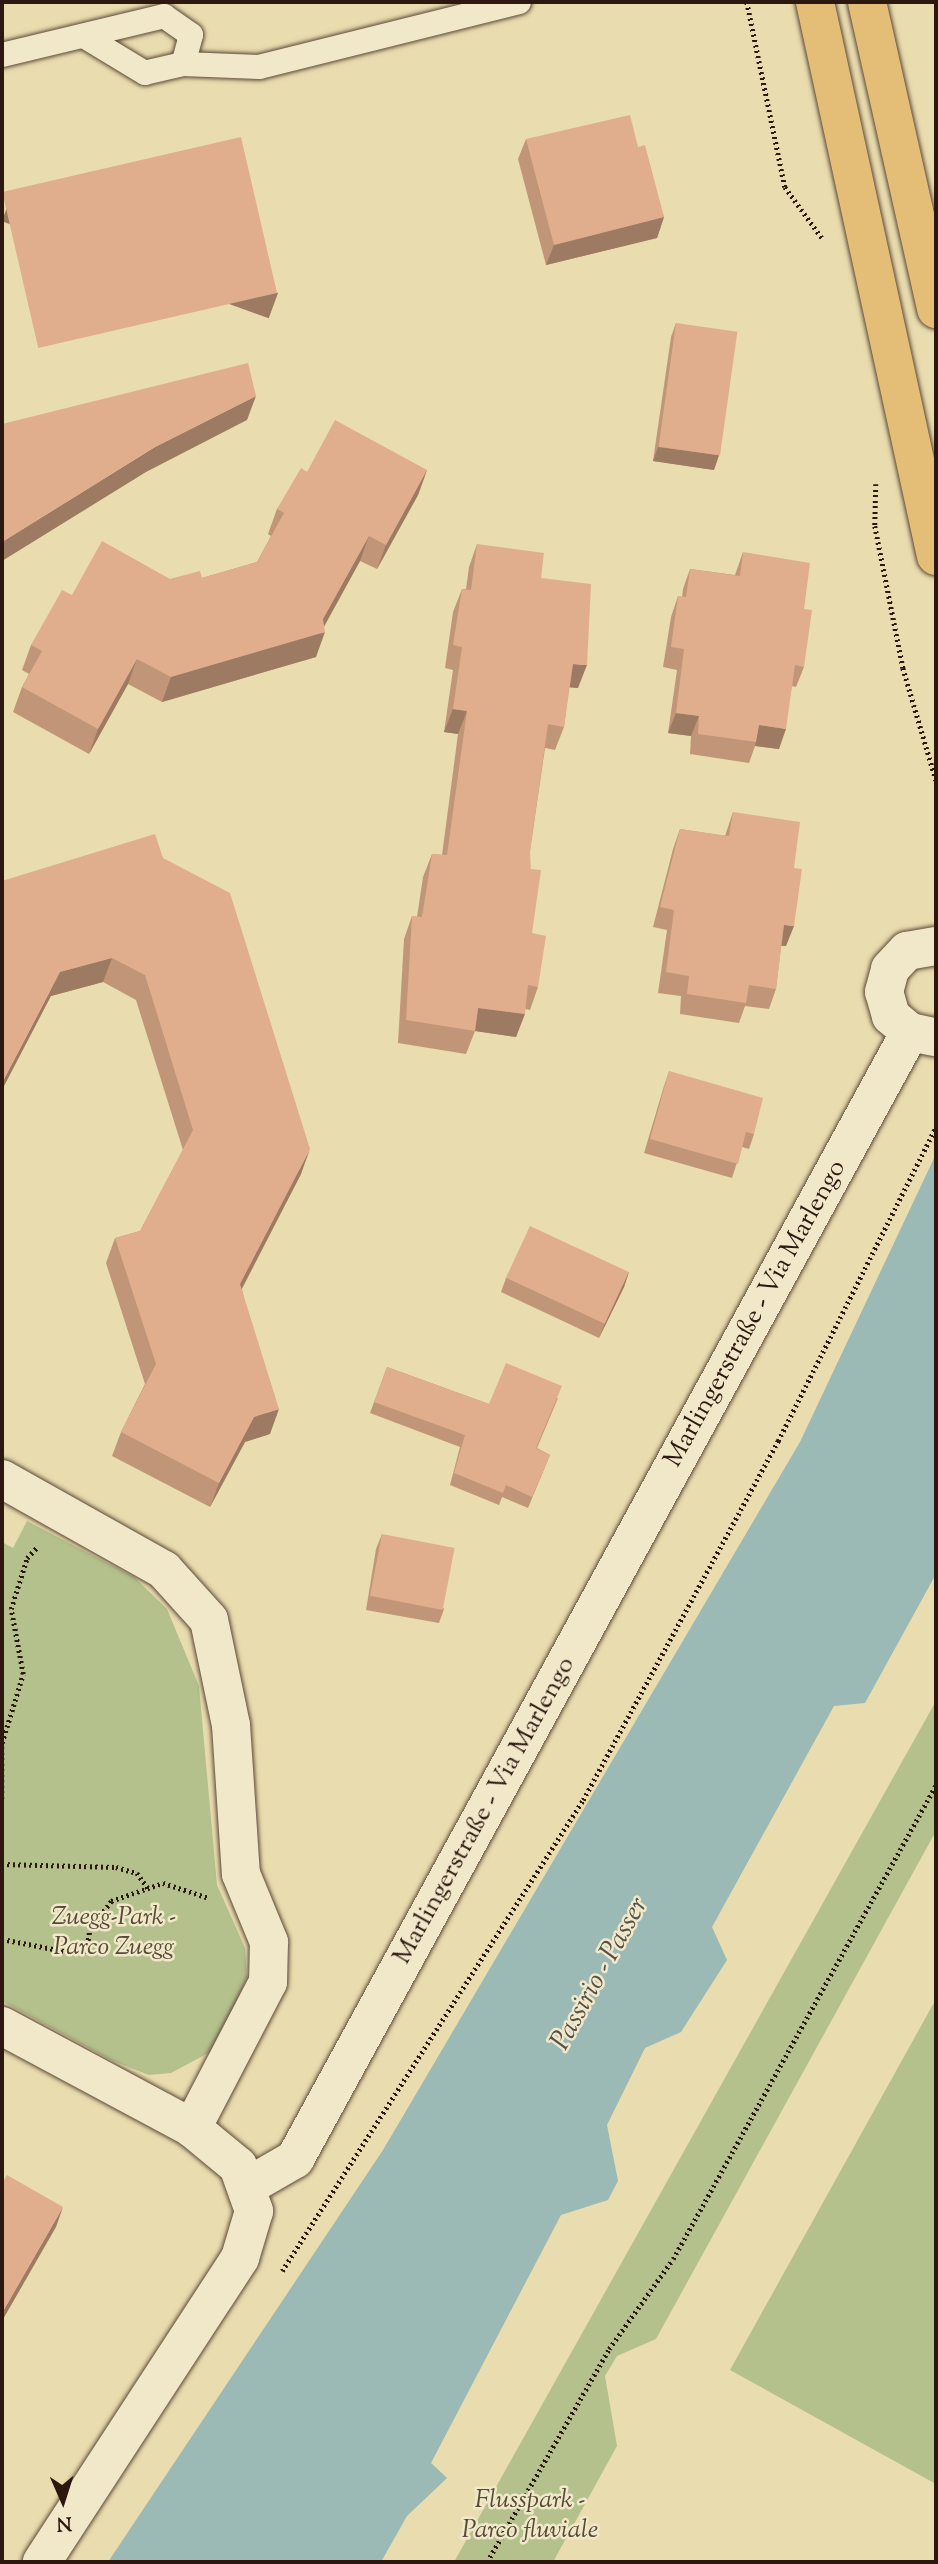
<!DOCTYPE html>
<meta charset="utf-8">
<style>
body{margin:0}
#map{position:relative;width:938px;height:2564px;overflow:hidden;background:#e9dcae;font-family:"Sorts Mill Goudy",serif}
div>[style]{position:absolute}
.green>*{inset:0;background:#b4c18c}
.water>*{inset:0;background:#9bb9b5}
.path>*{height:4.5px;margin-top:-2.25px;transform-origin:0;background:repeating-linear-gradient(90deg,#2d1810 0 2px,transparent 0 5.5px)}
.roads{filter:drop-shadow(0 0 2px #5c4938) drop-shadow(0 0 2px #5c4938)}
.service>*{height:24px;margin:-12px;padding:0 12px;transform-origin:12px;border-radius:12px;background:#f1e8ca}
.minor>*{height:38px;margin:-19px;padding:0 19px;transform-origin:19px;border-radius:19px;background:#f1e8ca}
.tertiary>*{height:38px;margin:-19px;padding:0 19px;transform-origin:19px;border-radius:19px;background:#f1e8ca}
.trunk>*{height:38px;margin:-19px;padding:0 19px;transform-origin:19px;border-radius:19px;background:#e4be77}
.wall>*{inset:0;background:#c19678}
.shaded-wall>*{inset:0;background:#9d7a62;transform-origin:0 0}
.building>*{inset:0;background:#e0ae8c;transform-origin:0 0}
span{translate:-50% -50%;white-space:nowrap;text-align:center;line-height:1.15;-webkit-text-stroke:5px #f1e8ca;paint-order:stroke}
.street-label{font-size:26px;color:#2d1810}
.park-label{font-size:26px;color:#564b35;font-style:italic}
.water-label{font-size:28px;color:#54504a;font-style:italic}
.frame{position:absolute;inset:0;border:4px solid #2d1810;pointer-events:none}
.north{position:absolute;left:28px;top:2466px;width:70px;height:70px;-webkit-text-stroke:5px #f1e8ca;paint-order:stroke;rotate:177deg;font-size:19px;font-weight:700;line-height:28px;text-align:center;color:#2d1810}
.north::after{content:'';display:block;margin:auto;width:24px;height:32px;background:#2d1810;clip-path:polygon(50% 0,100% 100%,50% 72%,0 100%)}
</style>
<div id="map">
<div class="green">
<i style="clip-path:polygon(27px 1521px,134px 1577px,167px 1609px,199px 1686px,217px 1885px,245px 1948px,247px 1978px,214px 2050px,171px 2073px,149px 2075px,113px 2061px,2px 2001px,2px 1542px,13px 1548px)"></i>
<i style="clip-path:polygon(936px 1701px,936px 1831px,656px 2339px,617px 2356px,605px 2376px,617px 2446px,553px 2562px,454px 2562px)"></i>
<i style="clip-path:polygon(936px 1999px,936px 2484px,730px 2370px)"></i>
</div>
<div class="water">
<i style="clip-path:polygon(936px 1154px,936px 1574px,865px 1703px,834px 1706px,712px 1927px,727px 1960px,681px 2032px,645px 2048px,607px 2125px,618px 2181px,608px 2200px,561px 2215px,431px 2463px,447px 2478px,407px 2516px,381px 2562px,108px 2562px,383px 2150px,800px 1442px)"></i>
</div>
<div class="path">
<i style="left:747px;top:2px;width:189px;rotate:78.4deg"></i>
<i style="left:785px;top:187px;width:63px;rotate:54deg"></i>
<i style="left:876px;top:484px;width:42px;rotate:91.4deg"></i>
<i style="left:875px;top:526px;width:145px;rotate:78.8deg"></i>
<i style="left:903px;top:668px;width:117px;rotate:73.6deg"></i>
<i style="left:2px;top:1743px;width:72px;rotate:-73.1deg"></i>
<i style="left:23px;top:1674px;width:66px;rotate:-100.5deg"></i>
<i style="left:11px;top:1609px;width:53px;rotate:-72.6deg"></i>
<i style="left:27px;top:1558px;width:16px;rotate:-47deg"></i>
<i style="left:2px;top:1747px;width:52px;rotate:90deg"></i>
<i style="left:2px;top:1864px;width:114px;rotate:1.5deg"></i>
<i style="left:116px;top:1867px;width:22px;rotate:16deg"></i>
<i style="left:137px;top:1873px;width:19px;rotate:54deg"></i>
<i style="left:2px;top:1939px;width:73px;rotate:11deg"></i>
<i style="left:74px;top:1953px;width:12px;rotate:-9deg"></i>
<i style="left:86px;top:1951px;width:22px;rotate:-80deg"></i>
<i style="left:90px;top:1929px;width:35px;rotate:-53deg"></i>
<i style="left:111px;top:1901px;width:55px;rotate:-19.1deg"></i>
<i style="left:163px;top:1883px;width:48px;rotate:18.1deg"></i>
<i style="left:282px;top:2271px;width:559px;rotate:-57.42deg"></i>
<i style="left:583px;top:1800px;width:409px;rotate:-61.5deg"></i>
<i style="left:778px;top:1441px;width:352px;rotate:-63.3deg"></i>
<i style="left:487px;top:2562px;width:245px;rotate:-60.2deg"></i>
<i style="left:609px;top:2349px;width:110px;rotate:-54.6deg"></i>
<i style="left:673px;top:2259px;width:542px;rotate:-60.98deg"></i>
</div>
<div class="roads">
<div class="service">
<i style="left:2px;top:55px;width:167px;rotate:-13.5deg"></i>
<i style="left:164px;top:16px;width:33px;rotate:35deg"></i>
<i style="left:191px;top:35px;width:30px;rotate:105deg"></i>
<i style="left:183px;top:64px;width:39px;rotate:167deg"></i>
<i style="left:145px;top:73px;width:71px;rotate:-148.8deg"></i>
<i style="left:183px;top:64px;width:76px;rotate:2.3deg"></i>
<i style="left:259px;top:67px;width:268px;rotate:-14deg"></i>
</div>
<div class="minor">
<i style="left:934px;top:1037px;width:25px;rotate:-168deg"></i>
<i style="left:910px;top:1032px;width:25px;rotate:-140deg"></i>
<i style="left:891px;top:1016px;width:25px;rotate:-106deg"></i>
<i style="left:884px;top:992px;width:24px;rotate:-75deg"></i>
<i style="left:890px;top:969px;width:25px;rotate:-47deg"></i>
<i style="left:907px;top:951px;width:29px;rotate:-10deg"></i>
<i style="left:2px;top:1479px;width:186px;rotate:29.3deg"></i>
<i style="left:164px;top:1570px;width:67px;rotate:48deg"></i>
<i style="left:209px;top:1620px;width:107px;rotate:78.2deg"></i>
<i style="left:231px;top:1725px;width:149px;rotate:86.2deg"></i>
<i style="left:241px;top:1874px;width:74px;rotate:67.6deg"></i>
<i style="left:269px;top:1942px;width:40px;rotate:91.4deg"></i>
<i style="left:268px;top:1982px;width:165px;rotate:117.5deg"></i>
<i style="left:250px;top:2185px;width:52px;rotate:-30deg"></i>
<i style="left:295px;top:2159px;width:1284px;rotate:-61.38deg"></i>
</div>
<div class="tertiary">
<i style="left:2px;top:2026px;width:216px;rotate:28.2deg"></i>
<i style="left:192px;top:2128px;width:60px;rotate:39.6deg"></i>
<i style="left:238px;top:2166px;width:48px;rotate:70.4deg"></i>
<i style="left:254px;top:2211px;width:49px;rotate:106.6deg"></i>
<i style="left:240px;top:2258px;width:363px;rotate:123.1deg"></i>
</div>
<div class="trunk">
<i style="left:815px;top:2px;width:567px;rotate:77.68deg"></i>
<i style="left:867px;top:2px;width:315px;rotate:77.3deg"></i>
</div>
</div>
<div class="wall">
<i style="clip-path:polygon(526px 139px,638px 147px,664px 217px,657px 238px,546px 265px,518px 159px)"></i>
<i style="clip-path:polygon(676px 323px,719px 455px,714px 470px,653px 461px,671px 337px)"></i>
<i style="clip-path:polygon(427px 470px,418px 495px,377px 569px,360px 561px,324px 626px,316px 657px,162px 702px,128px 684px,89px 754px,13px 712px,22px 687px,29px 674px,22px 670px,31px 645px,72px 595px,170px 579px,202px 578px,257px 562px,271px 536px,268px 534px,277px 509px,307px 472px)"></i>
<i style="clip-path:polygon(477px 544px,541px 578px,578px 688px,569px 687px,564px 727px,555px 750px,545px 748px,530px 851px,532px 933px,538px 987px,530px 1010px,525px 1009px,516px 1037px,475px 1031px,466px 1054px,398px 1043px,404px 939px,412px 916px,417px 917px,423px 877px,432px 854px,442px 855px,458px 734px,444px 732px,453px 670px,445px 668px,453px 612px,462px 589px,466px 589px,469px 567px)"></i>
<i style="clip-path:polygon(743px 552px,804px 609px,804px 667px,796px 687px,792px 686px,779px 749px,755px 746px,749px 763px,690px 754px,691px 736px,668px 733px,677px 670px,663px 667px,671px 617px,678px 596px,682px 597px,683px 589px,690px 569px,735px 575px)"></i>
<i style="clip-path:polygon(733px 812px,794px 868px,786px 946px,781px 946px,776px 989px,769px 1009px,745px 1006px,739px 1023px,680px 1014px,681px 996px,658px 993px,667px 930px,653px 927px,673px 849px,680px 829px,725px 836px)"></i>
<i style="clip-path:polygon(163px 858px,301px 1174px,242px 1289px,270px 1434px,245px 1442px,210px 1507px,112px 1456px,121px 1432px,145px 1384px,106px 1263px,115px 1238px,140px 1231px,183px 1150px,136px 1000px,103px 982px,51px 996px,2px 881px)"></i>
<i style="clip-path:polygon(669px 1071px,754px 1134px,749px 1149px,742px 1147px,732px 1178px,644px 1153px,664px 1086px)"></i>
<i style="clip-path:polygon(629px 1272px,624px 1287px,599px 1338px,501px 1292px,506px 1278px)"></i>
<i style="clip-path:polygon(387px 1367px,489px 1404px,558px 1398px,537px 1448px,550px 1455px,528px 1508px,502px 1497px,499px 1505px,450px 1485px,460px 1447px,370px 1413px)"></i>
<i style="clip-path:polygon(382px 1534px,444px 1609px,439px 1623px,366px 1610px,376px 1549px)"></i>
</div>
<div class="shaded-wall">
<i style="clip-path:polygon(664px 217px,657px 238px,546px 265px,554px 245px)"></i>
<i style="left:278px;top:293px;width:27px;height:284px;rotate:110deg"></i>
<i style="clip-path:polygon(256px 396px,247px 420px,146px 472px,2px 561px,2px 542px,155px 447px)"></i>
<i style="clip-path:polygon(658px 447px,719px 455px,714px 470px,653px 461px)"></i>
<i style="clip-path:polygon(427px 470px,418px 495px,377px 569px,386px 545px)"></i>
<i style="clip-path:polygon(369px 536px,360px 561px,320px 634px,325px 632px,316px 657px,162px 702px,171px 677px,323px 619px)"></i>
<i style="clip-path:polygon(137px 659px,128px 684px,89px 754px,98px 729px)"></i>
<i style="clip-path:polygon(573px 664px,587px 665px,578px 688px,565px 687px)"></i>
<i style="clip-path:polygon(453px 709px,467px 711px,458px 734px,444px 732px)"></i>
<i style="clip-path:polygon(676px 713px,699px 716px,691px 736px,668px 733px)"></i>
<i style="clip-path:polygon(759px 725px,786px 729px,779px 749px,755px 746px)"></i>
<i style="clip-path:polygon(784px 925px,794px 926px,786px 946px,777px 945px)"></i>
<i style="clip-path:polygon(112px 958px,103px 982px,51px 996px,2px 1090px,2px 1083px,60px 972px)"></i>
<i style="clip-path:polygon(478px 1008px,525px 1014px,516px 1037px,475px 1031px)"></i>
<i style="clip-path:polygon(310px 1149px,301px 1174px,231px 1309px,240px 1284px)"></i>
<i style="clip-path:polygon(629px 1272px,624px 1287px,599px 1338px,605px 1323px)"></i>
<i style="clip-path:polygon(279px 1409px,270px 1434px,245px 1442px,210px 1507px,219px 1483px,254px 1417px)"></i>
<i style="clip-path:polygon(63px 2207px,56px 2227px,2px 2321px,2px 2313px)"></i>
</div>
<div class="building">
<i style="clip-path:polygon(630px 115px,638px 147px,645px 145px,664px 217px,554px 245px,526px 139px)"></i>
<i style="left:241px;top:137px;width:160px;height:245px;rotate:77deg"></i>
<i style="left:676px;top:323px;width:62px;height:125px;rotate:8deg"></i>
<i style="clip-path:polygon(248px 363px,256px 396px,155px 447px,2px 542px,2px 424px)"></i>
<i style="clip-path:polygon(335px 420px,427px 470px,386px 545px,369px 536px,323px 619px,325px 632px,171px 677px,137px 659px,98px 729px,22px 687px,42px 651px,31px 645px,62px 590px,72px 595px,102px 541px,170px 579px,200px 571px,202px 578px,257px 562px,284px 513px,277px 509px,301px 468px,307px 472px)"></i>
<i style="clip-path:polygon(477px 544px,544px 553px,541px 578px,591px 584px,587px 665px,573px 664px,564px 727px,548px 724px,530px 851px,530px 869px,541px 870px,532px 933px,546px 936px,538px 987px,528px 985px,525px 1014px,478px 1008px,475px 1031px,406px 1020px,412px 916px,422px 917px,432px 854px,447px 855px,467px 711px,453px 709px,462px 647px,453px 645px,462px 589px,471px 590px)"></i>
<i style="clip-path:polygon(743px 552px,810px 563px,804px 609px,812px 610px,804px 667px,795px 665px,786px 729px,759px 725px,756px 742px,698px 734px,699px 716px,676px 713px,684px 649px,671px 647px,678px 596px,686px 597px,690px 569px,740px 576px)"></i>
<i style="clip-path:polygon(733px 812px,800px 822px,794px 868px,802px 869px,794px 926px,784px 925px,776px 989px,749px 985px,746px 1003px,687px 994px,689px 976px,666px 972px,674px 910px,660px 907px,680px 829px,729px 836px)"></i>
<i style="clip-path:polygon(155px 834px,163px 858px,230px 893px,310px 1149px,240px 1284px,279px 1409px,254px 1417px,219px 1483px,121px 1432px,156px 1364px,115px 1238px,140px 1231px,193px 1130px,145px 975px,112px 958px,60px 972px,2px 1083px,2px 881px)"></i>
<i style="clip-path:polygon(669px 1071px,763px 1098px,754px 1134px,746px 1132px,738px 1164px,650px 1139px)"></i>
<i style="left:530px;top:1226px;width:109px;height:57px;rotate:25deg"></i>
<i style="clip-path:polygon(506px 1363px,562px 1386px,536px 1448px,550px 1455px,532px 1497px,506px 1485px,503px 1493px,454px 1473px,465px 1435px,374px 1402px,387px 1367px,489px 1404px)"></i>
<i style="left:382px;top:1534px;width:74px;height:63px;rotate:11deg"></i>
<i style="clip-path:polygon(7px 2175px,63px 2207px,2px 2313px,2px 2184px)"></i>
</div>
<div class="street-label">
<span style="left:756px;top:1314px;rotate:-61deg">Marlingerstraße - Via Marlengo</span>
<span style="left:485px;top:1811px;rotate:-61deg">Marlingerstraße - Via Marlengo</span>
</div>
<div class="park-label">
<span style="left:114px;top:1933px">Zuegg-Park -<br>Parco Zuegg</span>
<span style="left:530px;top:2516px">Flusspark -<br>Parco fluviale</span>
</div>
<div class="water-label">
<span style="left:600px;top:1974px;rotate:-61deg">Passirio - Passer</span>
</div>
<div class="frame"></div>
<div class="north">N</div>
</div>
